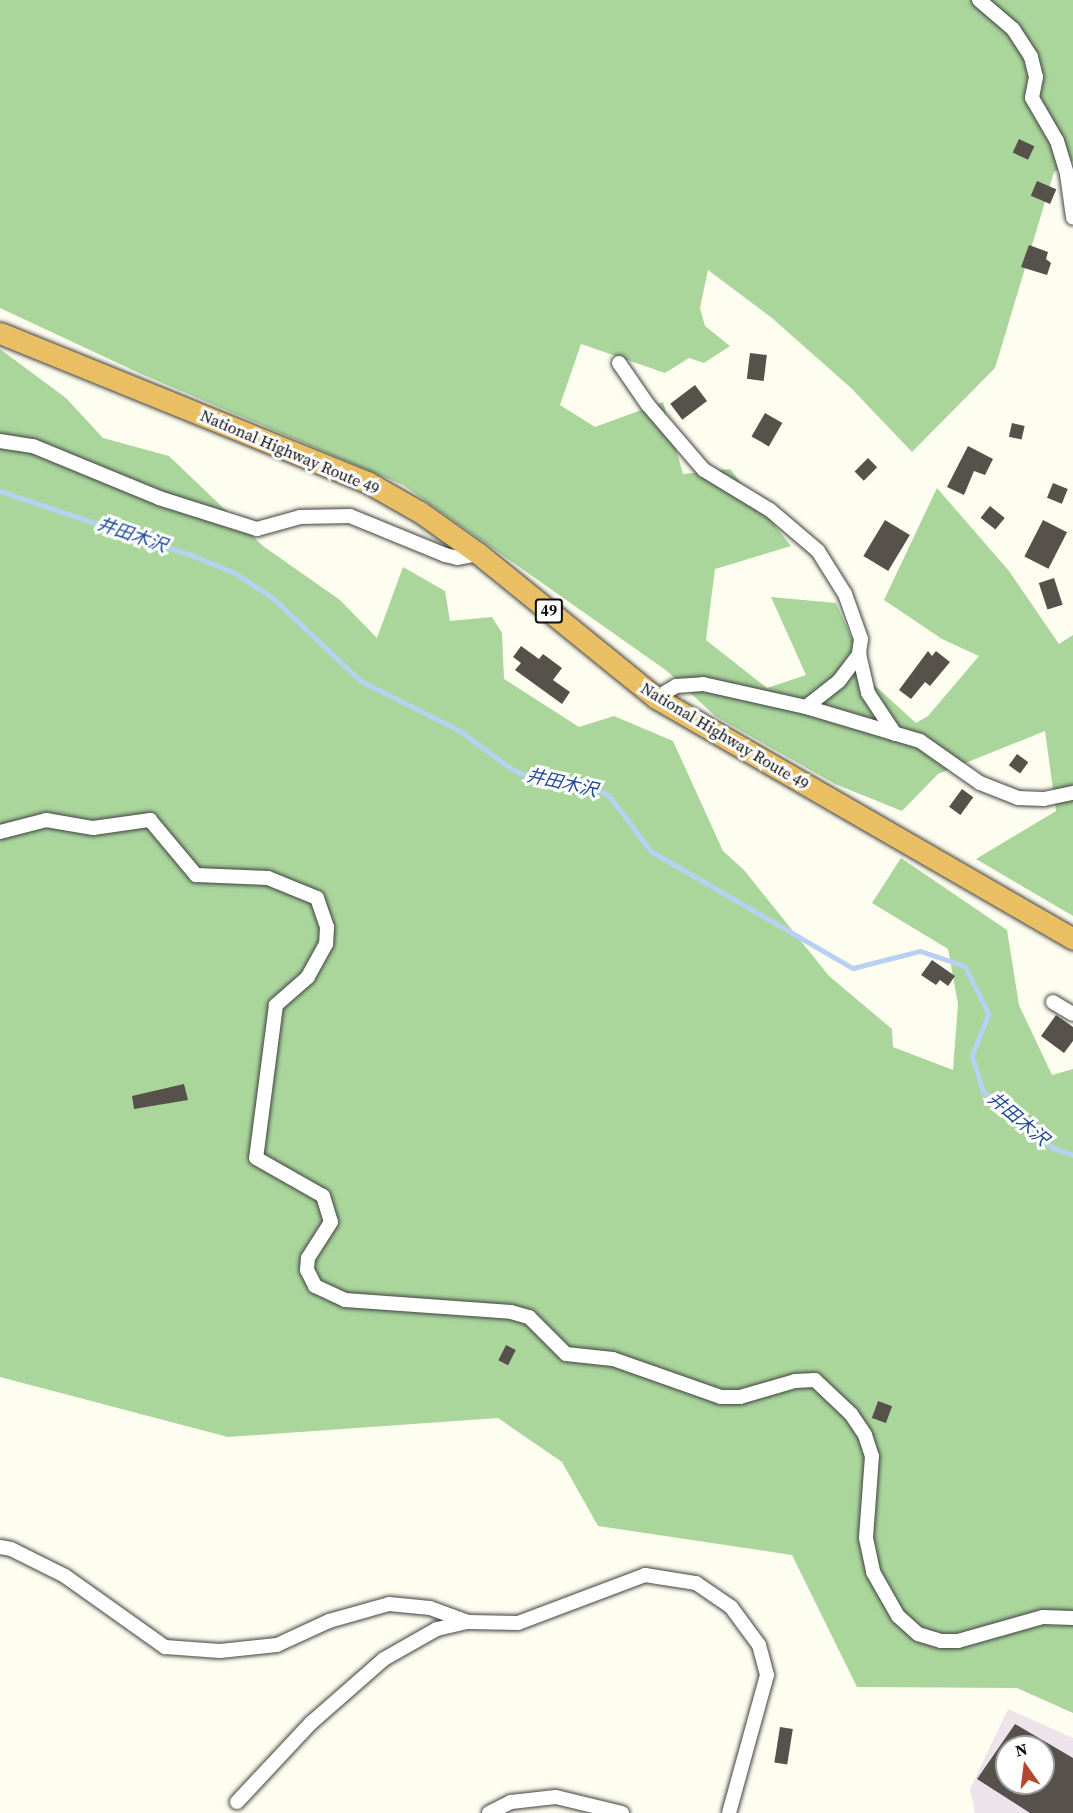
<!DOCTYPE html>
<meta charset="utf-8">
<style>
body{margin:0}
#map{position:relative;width:1073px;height:1813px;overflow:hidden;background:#fefef0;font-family:"Source Serif 4","Noto Sans JP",serif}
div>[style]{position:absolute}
.industrial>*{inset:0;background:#ece3eb}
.forest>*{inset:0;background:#aad69c}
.stream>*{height:4.5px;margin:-2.25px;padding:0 2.25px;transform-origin:2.25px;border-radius:2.25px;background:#b8d0f2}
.building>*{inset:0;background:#56524b;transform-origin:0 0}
.roads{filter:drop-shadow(0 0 2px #414141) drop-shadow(0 0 2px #414141)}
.minor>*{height:14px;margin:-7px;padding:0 7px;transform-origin:7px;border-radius:7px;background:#fff}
.highway>*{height:21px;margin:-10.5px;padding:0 10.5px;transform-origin:10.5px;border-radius:10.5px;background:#eabe62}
span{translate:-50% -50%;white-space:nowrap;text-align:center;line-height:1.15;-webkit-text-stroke:6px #fff;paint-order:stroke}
.shield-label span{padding:2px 4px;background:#fff;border:2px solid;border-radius:4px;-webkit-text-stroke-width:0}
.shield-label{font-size:15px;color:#0e0e0e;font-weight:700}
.street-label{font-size:16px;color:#0e0e0e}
.water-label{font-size:18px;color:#1f4998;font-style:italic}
.north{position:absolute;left:995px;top:1735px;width:60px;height:60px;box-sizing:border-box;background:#fff;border:2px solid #9f9f9f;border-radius:50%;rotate:346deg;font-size:16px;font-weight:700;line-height:24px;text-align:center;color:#0e0e0e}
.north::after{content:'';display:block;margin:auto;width:21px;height:27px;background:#b5462f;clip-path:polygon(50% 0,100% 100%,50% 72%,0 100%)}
</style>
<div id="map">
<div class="industrial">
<i style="clip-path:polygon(evenodd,1008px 1709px,1073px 1738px,1073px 1813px,975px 1813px,970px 1789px,1008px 1709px,1007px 1747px,1043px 1747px,1043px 1783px,1007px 1783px,1007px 1747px)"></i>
</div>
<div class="forest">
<i style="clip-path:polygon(0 0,1073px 0,1073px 161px,1054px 172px,995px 368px,912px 452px,851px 388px,772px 318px,708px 270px,700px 308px,705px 326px,730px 346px,704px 363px,689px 358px,665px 373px,581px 344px,560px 405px,595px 427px,663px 402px,683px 474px,730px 469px,791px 546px,715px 569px,706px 640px,767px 688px,806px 675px,771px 597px,836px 603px,871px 682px,916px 723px,928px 716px,979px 656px,942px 639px,884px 600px,937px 488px,1009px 571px,1059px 644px,1073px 635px,1073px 916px,976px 859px,1056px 811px,1045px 731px,938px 774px,902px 811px,835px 784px,715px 716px,667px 671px,403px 485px,139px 373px,0 308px)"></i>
<i style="clip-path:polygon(0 349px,66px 398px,103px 438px,169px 456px,263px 546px,340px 600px,377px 638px,403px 567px,445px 591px,450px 621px,492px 617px,502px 633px,504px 679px,579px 727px,614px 716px,673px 741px,723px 851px,744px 870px,829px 976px,892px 1029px,893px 1047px,953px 1070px,958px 1004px,948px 949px,872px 903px,901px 858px,1007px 930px,1019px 1005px,1052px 1075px,1073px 1069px,1073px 1713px,1017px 1688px,857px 1687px,792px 1555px,598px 1526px,562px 1462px,498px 1418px,228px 1437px,0 1377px)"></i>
</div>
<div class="stream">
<i style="left:0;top:491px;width:205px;rotate:18.5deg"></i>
<i style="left:194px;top:556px;width:44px;rotate:22.5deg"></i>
<i style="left:235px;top:573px;width:44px;rotate:33deg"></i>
<i style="left:272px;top:597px;width:122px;rotate:43.3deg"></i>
<i style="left:361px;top:681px;width:110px;rotate:26.6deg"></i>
<i style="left:459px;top:730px;width:66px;rotate:36.3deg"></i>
<i style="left:512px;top:769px;width:24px;rotate:24deg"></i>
<i style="left:534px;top:779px;width:58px;rotate:8deg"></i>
<i style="left:591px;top:787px;width:20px;rotate:24deg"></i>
<i style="left:609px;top:795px;width:70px;rotate:53.1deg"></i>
<i style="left:651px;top:851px;width:233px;rotate:30.1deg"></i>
<i style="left:853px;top:968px;width:69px;rotate:-14.2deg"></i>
<i style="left:920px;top:951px;width:47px;rotate:18.4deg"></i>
<i style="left:965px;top:966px;width:54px;rotate:63.4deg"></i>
<i style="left:989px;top:1014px;width:45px;rotate:112deg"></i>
<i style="left:972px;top:1056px;width:38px;rotate:72deg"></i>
<i style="left:984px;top:1092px;width:89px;rotate:39.1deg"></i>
<i style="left:1053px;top:1148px;width:21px;rotate:19deg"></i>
</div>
<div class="building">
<i style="left:1019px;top:139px;width:17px;height:15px;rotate:25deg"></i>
<i style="left:1037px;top:181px;width:21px;height:16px;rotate:23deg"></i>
<i style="clip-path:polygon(1029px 245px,1048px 252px,1046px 259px,1051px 263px,1047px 275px,1021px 267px)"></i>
<i style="left:750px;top:353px;width:17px;height:26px;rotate:7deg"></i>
<i style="left:695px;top:385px;width:20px;height:31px;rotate:53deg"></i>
<i style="left:765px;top:413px;width:20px;height:27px;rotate:30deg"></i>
<i style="left:1012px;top:423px;width:13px;height:14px;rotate:13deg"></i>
<i style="clip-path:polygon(968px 446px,993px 459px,985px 475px,974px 471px,964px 495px,947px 487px)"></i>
<i style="left:868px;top:458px;width:13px;height:19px;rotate:45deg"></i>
<i style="left:1053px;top:483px;width:16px;height:16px;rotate:22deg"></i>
<i style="left:990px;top:506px;width:19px;height:15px;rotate:39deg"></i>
<i style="left:885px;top:520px;width:29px;height:42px;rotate:31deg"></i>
<i style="left:1043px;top:520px;width:27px;height:41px;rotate:27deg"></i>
<i style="left:1054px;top:578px;width:28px;height:16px;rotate:72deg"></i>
<i style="clip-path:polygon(521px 646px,539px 659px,543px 654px,562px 668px,553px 680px,570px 692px,562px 704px,515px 670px,521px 663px,513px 657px)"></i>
<i style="clip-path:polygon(928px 651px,932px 656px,936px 651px,950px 662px,930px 686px,925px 682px,911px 699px,899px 690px)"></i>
<i style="left:1017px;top:754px;width:14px;height:14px;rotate:36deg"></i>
<i style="left:962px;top:789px;width:14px;height:22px;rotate:36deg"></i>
<i style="clip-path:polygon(932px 960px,955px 976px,948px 986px,940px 980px,936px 985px,921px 975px)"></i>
<i style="clip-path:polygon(1056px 1015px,1073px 1027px,1073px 1041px,1064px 1053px,1041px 1036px)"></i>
<i style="clip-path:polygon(184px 1084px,188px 1100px,134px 1109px,132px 1096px)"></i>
<i style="left:506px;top:1345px;width:11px;height:17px;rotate:27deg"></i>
<i style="left:878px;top:1401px;width:15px;height:18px;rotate:20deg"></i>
<i style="clip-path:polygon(evenodd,1015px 1724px,1073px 1758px,1073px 1813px,1030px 1813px,977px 1779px,1015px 1724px,1007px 1747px,1043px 1747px,1043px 1783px,1007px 1783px,1007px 1747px)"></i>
<i style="left:780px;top:1727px;width:13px;height:36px;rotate:9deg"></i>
</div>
<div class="roads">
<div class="minor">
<i style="left:979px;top:0;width:45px;rotate:40.5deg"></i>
<i style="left:1013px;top:29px;width:33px;rotate:57deg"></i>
<i style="left:1031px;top:57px;width:21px;rotate:76deg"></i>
<i style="left:1036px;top:77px;width:21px;rotate:101deg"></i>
<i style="left:1032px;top:98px;width:50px;rotate:59.8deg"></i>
<i style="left:1057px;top:141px;width:34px;rotate:73deg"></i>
<i style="left:1067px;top:174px;width:44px;rotate:82.2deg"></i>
<i style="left:619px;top:363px;width:51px;rotate:55.4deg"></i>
<i style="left:648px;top:405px;width:86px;rotate:49.3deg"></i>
<i style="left:704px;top:470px;width:77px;rotate:31.2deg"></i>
<i style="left:770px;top:510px;width:63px;rotate:40.5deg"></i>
<i style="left:818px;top:551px;width:51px;rotate:57.9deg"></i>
<i style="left:845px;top:594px;width:48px;rotate:70.4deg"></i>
<i style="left:861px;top:639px;width:15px;rotate:98deg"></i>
<i style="left:0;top:441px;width:33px;rotate:9deg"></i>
<i style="left:33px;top:446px;width:136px;rotate:22.4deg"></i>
<i style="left:159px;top:498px;width:103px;rotate:17.6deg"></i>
<i style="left:257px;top:529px;width:45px;rotate:-15.6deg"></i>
<i style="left:300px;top:517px;width:50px;rotate:-1.1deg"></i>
<i style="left:350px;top:516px;width:103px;rotate:22.3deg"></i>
<i style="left:445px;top:555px;width:13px;rotate:13deg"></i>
<i style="left:458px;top:558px;width:21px;rotate:-11deg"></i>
<i style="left:656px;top:698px;width:23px;rotate:-31deg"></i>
<i style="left:676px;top:686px;width:27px;rotate:-4deg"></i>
<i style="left:703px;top:684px;width:106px;rotate:12.6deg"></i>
<i style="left:806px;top:707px;width:119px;rotate:16.6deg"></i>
<i style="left:920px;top:741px;width:73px;rotate:35deg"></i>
<i style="left:980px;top:783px;width:41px;rotate:21.5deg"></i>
<i style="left:1018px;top:798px;width:26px;rotate:2deg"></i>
<i style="left:1044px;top:799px;width:30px;rotate:-12deg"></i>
<i style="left:806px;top:707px;width:42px;rotate:-38.2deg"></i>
<i style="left:839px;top:681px;width:34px;rotate:-53deg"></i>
<i style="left:859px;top:654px;width:40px;rotate:77deg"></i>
<i style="left:868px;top:693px;width:49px;rotate:56.6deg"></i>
<i style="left:0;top:832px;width:48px;rotate:-14.6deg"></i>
<i style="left:46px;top:820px;width:48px;rotate:9.7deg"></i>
<i style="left:93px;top:828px;width:58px;rotate:-8deg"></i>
<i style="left:150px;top:820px;width:72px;rotate:50.1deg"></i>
<i style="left:196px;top:875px;width:72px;rotate:2.4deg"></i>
<i style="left:268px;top:878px;width:53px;rotate:22.2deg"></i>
<i style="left:317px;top:898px;width:31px;rotate:71deg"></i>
<i style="left:327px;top:927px;width:17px;rotate:93deg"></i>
<i style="left:326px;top:944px;width:38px;rotate:119deg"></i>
<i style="left:308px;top:977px;width:43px;rotate:138.8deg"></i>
<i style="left:276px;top:1005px;width:154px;rotate:97.4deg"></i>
<i style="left:256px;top:1158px;width:77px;rotate:29.6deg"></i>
<i style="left:323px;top:1196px;width:27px;rotate:73deg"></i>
<i style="left:331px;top:1222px;width:43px;rotate:122.6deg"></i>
<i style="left:308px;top:1258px;width:12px;rotate:95deg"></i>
<i style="left:307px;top:1270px;width:18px;rotate:63deg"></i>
<i style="left:315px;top:1286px;width:33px;rotate:25deg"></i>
<i style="left:345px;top:1300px;width:166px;rotate:4.1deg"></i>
<i style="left:511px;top:1312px;width:19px;rotate:16deg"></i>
<i style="left:529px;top:1317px;width:52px;rotate:45deg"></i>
<i style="left:566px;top:1354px;width:47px;rotate:6.1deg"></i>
<i style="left:613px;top:1359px;width:114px;rotate:19.4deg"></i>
<i style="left:721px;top:1397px;width:19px"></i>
<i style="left:740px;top:1397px;width:57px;rotate:-16.2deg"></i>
<i style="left:795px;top:1381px;width:20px;rotate:-3deg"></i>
<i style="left:815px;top:1380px;width:50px;rotate:43.4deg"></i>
<i style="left:851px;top:1414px;width:25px;rotate:56deg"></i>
<i style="left:865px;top:1435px;width:22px;rotate:72deg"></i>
<i style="left:872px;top:1456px;width:82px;rotate:94.2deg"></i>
<i style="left:866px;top:1538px;width:35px;rotate:78deg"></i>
<i style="left:873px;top:1572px;width:51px;rotate:60.4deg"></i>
<i style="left:898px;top:1616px;width:27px;rotate:42deg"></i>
<i style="left:918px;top:1634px;width:24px;rotate:17deg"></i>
<i style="left:941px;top:1641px;width:17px"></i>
<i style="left:958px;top:1641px;width:88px;rotate:-15.8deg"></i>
<i style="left:1043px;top:1617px;width:30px;rotate:2deg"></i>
<i style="left:1053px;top:1002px;width:23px;rotate:31deg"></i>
<i style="left:0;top:1547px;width:11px;rotate:10deg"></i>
<i style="left:11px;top:1549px;width:60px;rotate:26.6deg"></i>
<i style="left:65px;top:1576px;width:123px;rotate:35.4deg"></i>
<i style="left:165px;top:1647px;width:55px;rotate:4.2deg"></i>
<i style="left:220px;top:1651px;width:57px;rotate:-6deg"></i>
<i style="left:277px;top:1645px;width:57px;rotate:-24.8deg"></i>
<i style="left:329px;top:1621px;width:62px;rotate:-15.8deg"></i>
<i style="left:389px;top:1604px;width:41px;rotate:5.6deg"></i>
<i style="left:430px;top:1608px;width:40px;rotate:20.2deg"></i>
<i style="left:237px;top:1802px;width:108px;rotate:-46.9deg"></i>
<i style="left:311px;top:1723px;width:97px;rotate:-41.2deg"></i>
<i style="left:384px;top:1659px;width:61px;rotate:-29.5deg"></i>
<i style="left:437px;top:1629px;width:32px;rotate:-13deg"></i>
<i style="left:468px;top:1622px;width:50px;rotate:1.1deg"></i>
<i style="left:518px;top:1623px;width:136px;rotate:-20.7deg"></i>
<i style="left:645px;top:1575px;width:52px;rotate:8.9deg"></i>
<i style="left:696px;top:1583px;width:42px;rotate:34.4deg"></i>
<i style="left:731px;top:1607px;width:47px;rotate:53.6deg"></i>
<i style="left:759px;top:1645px;width:31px;rotate:75deg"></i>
<i style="left:767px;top:1675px;width:143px;rotate:105.4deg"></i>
<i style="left:489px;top:1813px;width:25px;rotate:-27deg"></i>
<i style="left:511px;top:1802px;width:45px;rotate:-6.3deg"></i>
<i style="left:556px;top:1797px;width:68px;rotate:13.6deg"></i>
</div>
<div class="highway">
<i style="left:0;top:333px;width:396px;rotate:22.1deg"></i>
<i style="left:367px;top:482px;width:61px;rotate:29.5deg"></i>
<i style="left:420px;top:512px;width:72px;rotate:35.4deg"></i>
<i style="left:479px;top:554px;width:228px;rotate:39.1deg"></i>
<i style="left:656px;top:698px;width:482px;rotate:30deg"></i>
</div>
</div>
<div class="shield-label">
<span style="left:549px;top:611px">49</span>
</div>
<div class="street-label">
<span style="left:290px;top:452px;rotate:23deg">National Highway Route 49</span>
<span style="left:725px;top:736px;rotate:31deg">National Highway Route 49</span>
</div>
<div class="water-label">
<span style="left:132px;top:535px;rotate:19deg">井田木沢</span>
<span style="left:562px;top:783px;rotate:13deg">井田木沢</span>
<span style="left:1018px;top:1119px;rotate:40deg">井田木沢</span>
</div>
<div class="north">N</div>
</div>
